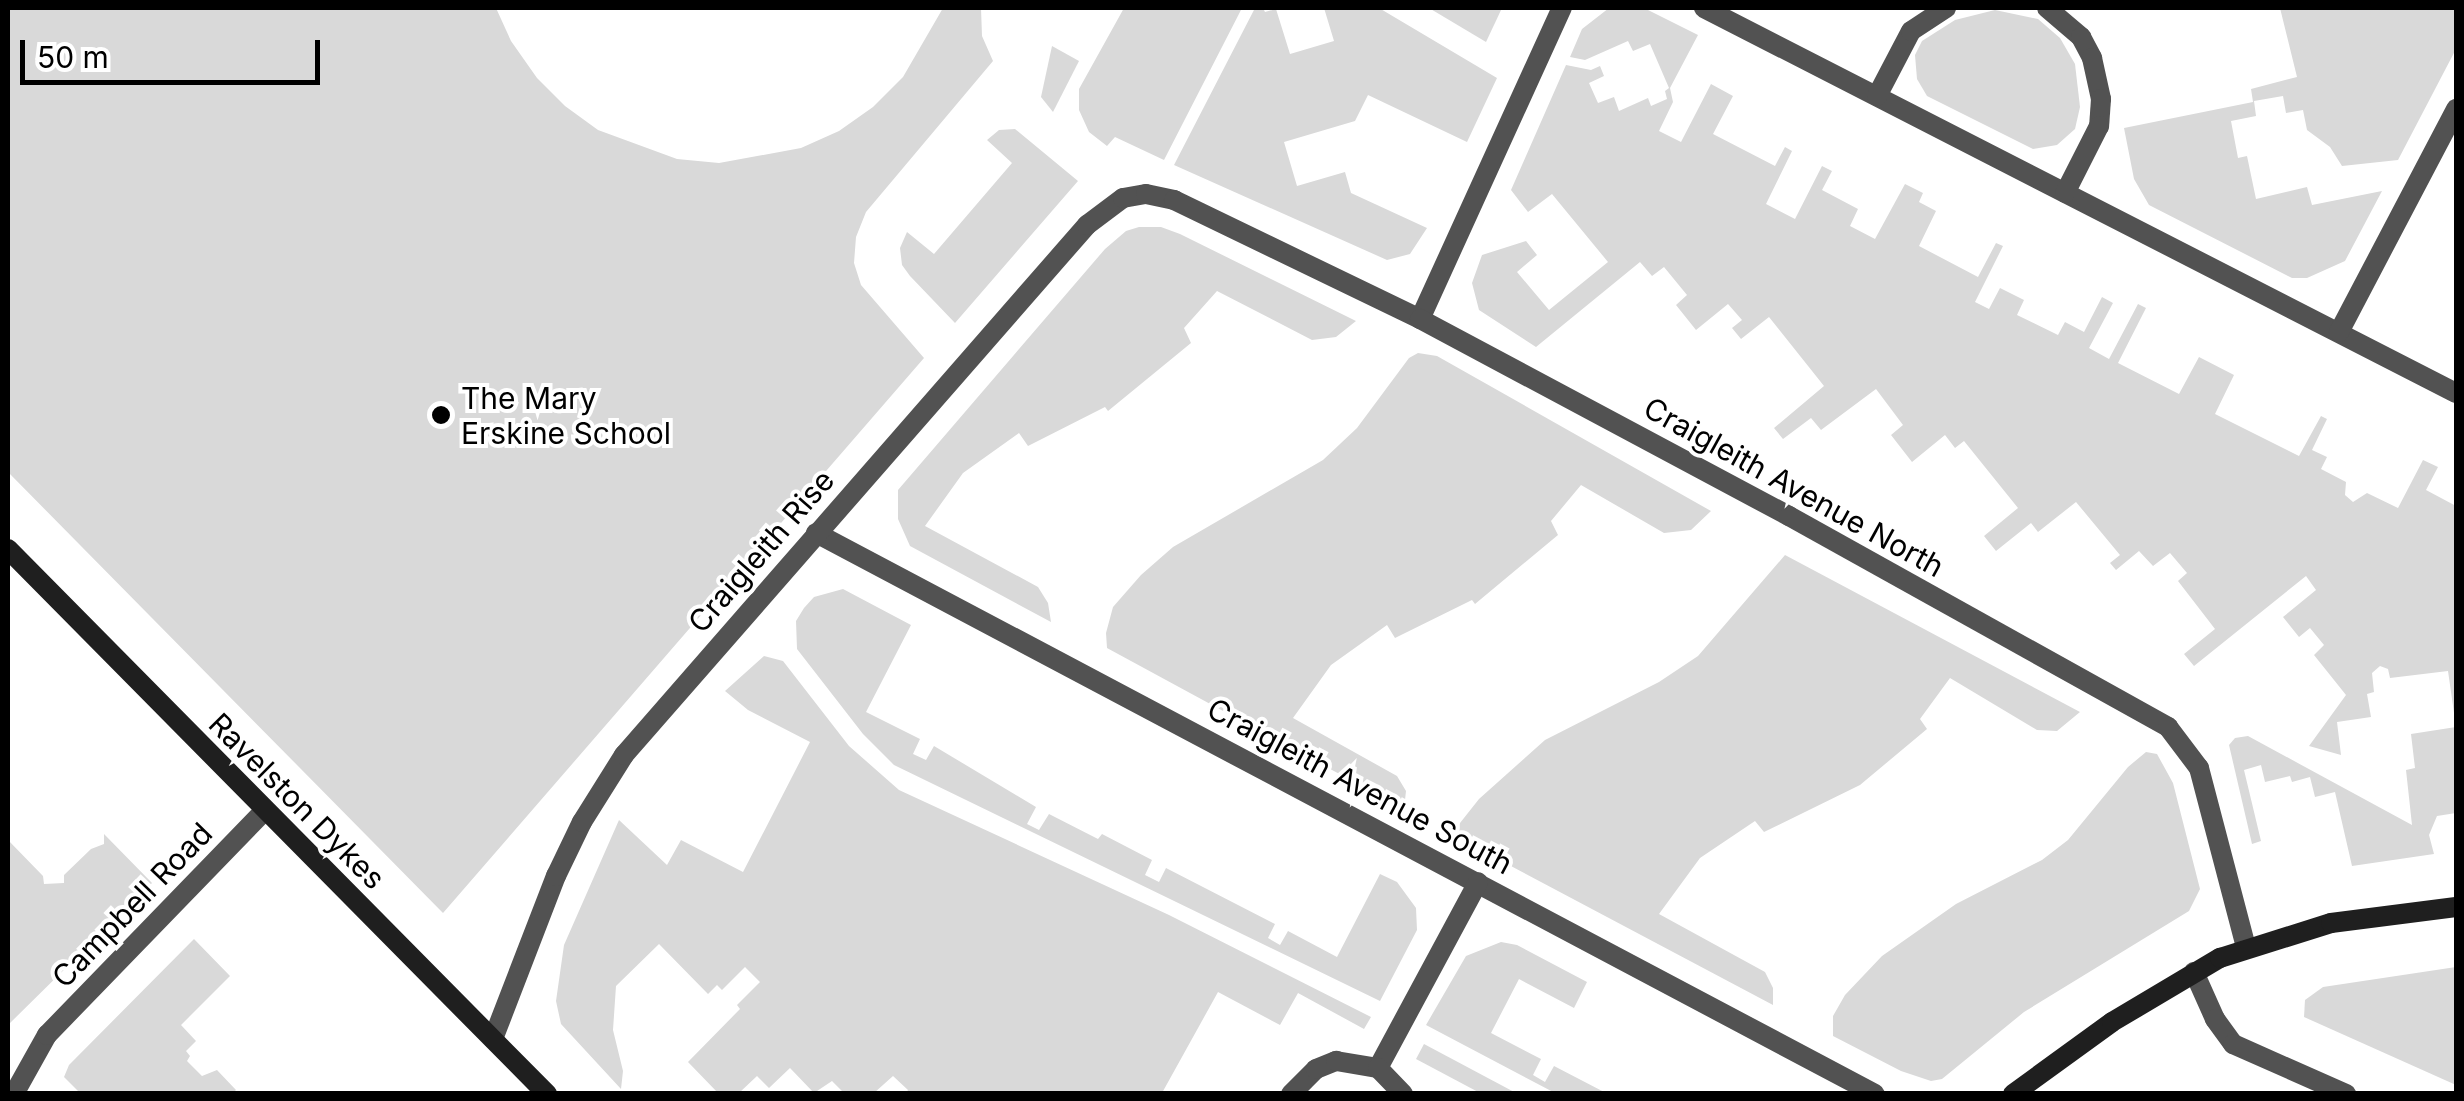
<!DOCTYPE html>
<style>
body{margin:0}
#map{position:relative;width:2464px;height:1101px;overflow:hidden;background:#fff;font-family:Inter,sans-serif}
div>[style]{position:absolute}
.green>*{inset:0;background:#d9d9d9}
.street>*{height:20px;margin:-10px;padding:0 10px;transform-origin:10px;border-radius:10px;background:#525252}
.secondary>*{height:20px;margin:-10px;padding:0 10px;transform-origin:10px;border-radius:10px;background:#1f1f1f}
.dots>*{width:28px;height:28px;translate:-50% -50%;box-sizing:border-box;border:5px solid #fff;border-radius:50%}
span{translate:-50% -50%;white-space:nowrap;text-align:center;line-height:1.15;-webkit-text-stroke:8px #fff;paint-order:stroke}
.poi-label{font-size:30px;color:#000}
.left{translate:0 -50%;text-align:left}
.street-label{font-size:30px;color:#000}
.frame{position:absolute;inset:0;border:10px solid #000;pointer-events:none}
.scale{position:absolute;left:20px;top:40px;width:300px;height:45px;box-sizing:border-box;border:5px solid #000;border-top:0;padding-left:12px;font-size:30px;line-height:35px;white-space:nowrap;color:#000;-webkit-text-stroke:8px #fff;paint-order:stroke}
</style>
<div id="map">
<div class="green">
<i style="clip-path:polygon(8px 8px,496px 8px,511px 41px,537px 78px,565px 106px,598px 130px,677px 159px,719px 163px,801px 148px,839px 131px,873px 107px,903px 77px,943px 8px,981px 8px,982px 36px,993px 61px,866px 212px,856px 237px,854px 263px,861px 285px,924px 358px,443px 913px,8px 472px)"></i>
<i style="clip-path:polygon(1124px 8px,1242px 8px,1164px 160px,1115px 137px,1107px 146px,1089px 132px,1079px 110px,1079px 89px)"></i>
<i style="clip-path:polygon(1255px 8px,1263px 8px,1265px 12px,1276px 9px,1290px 54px,1334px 41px,1324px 8px,1379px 8px,1497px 78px,1467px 142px,1368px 95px,1355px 121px,1284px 142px,1297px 186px,1345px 172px,1351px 193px,1427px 228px,1410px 254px,1387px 260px,1174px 165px)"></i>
<i style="clip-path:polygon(1429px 8px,1502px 8px,1486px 42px)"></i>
<i style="clip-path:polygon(1609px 8px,1644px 8px,1698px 35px,1670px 88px,1673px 102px,1659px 131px,1681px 142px,1711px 84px,1733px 96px,1713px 134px,1775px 166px,1785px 147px,1792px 151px,1766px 204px,1795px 219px,1822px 166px,1832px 171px,1822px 190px,1858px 209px,1850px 226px,1875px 239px,1905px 184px,1923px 193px,1919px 202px,1936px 211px,1919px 246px,1978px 277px,1996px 243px,2003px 246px,1975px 302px,1989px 309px,2000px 288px,2024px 300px,2017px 315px,2058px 335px,2065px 322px,2084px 332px,2102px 297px,2113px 303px,2089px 348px,2109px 359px,2138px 304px,2146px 308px,2118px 363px,2179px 394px,2199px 357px,2234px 375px,2215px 414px,2299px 456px,2321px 416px,2327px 419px,2312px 450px,2327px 457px,2321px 469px,2346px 482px,2345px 495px,2353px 502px,2367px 493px,2398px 508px,2423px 460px,2438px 467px,2426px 490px,2456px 506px,2456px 813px,2437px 816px,2429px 835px,2434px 854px,2352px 866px,2335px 792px,2315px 797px,2310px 777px,2292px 782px,2290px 776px,2265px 782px,2261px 765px,2244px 770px,2261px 841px,2252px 844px,2229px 745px,2235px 738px,2248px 736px,2412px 825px,2406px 770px,2415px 768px,2411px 734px,2456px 727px,2448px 671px,2390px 678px,2388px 669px,2380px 666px,2372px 673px,2374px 692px,2367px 694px,2371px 717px,2337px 722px,2341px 755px,2309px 746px,2346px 695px,2314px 655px,2324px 645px,2310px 628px,2299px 637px,2283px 617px,2316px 590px,2306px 576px,2194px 666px,2184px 654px,2215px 629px,2178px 581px,2187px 573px,2170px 553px,2153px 566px,2139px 551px,2116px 570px,2110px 563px,2120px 555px,2076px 502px,2038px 532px,2031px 523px,1996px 551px,1984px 536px,2018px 508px,1964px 441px,1955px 448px,1945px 435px,1912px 462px,1891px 435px,1903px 425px,1876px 389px,1821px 430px,1811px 418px,1783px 439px,1774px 428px,1824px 386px,1769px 317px,1741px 339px,1732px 328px,1742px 320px,1728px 304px,1696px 330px,1676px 305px,1687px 295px,1664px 267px,1652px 276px,1640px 262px,1536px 347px,1479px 310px,1472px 283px,1482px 255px,1526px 241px,1537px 255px,1517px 272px,1549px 310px,1608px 262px,1552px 194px,1528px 212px,1511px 190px,1566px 65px,1591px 70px,1600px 66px,1604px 76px,1589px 83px,1598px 103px,1614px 97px,1619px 111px,1648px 98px,1651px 106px,1667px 99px,1665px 91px,1669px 88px,1650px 44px,1633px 51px,1628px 41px,1585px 60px,1570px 57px,1582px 29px)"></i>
<i style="clip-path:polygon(2280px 8px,2456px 10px,2456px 49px,2398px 160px,2342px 166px,2330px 147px,2307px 130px,2303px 110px,2286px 113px,2283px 96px,2254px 101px,2256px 116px,2231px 121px,2238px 158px,2247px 156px,2256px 199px,2307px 187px,2312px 205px,2382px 191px,2345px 261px,2307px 278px,2292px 278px,2149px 205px,2134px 179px,2124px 128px,2253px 102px,2251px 89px,2297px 77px)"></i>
<i style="clip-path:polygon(1995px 10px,2038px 19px,2060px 38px,2075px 64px,2080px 107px,2075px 129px,2057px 145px,2033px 149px,1927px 96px,1917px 79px,1915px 55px,1922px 41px,1955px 20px)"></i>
<i style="clip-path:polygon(1052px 46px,1079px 61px,1053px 112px,1041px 97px)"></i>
<i style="clip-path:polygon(1015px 129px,1078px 181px,955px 323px,910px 276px,902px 265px,900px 248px,907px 232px,934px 254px,1012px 163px,987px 140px,999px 130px)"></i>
<i style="clip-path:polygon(1139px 227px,1161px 227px,1180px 234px,1356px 321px,1336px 337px,1312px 340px,1217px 291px,1184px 328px,1191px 343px,1108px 411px,1105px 407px,1028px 446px,1019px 433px,963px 473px,925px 526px,1038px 587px,1048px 603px,1051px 622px,910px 546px,898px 519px,898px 490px,1105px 249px,1126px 231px)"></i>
<i style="clip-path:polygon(1418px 353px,1437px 356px,1711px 511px,1691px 530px,1664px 533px,1581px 485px,1551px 521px,1558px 535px,1475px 604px,1472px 600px,1395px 638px,1387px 625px,1331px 665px,1293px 718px,1397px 776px,1406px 791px,1404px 809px,1107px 648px,1106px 633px,1113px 607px,1141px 575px,1173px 547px,1323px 460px,1357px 428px,1409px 358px)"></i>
<i style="clip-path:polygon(1785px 555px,2080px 712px,2057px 731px,2037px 730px,1950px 678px,1920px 719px,1927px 729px,1860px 785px,1764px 832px,1755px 821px,1700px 858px,1659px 914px,1765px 972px,1773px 988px,1773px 1005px,1458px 838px,1460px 823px,1479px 799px,1545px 740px,1659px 682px,1698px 656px)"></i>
<i style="clip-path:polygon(843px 589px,911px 625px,866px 712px,920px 739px,913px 754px,926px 760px,934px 746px,1036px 807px,1027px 824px,1039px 830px,1049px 814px,1098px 839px,1102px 834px,1152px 860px,1145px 875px,1159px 882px,1166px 868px,1275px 924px,1268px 938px,1280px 945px,1288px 931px,1337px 957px,1380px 874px,1397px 882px,1416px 908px,1417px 930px,1380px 1001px,894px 765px,863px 734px,797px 649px,796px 621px,804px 608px,814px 597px)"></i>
<i style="clip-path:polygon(764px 656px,783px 661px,849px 746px,899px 790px,1169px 915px,1371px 1017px,1364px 1029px,1298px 993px,1280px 1025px,1218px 992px,1162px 1093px,906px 1093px,908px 1090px,893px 1076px,874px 1093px,844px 1093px,832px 1081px,814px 1093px,790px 1068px,769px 1088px,757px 1076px,739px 1093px,718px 1093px,688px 1062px,740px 1009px,737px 1005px,760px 982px,745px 967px,722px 990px,717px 985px,708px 994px,659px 944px,616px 986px,613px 1030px,623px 1071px,621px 1089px,561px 1024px,556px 1001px,564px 945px,619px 820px,667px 865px,681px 840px,743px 872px,810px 742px,748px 710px,725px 691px)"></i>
<i style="clip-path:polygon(2146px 752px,2157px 754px,2173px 783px,2200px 889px,2189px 911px,2024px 1012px,1942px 1079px,1931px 1081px,1901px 1071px,1833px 1036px,1833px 1016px,1845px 995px,1882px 956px,1956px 904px,2042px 860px,2068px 840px,2128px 767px)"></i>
<i style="clip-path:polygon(104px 834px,152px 883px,8px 1025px,8px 840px,43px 876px,44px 884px,64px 883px,64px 875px,91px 849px,104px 844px)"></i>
<i style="clip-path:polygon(194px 939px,230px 976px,181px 1025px,196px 1041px,186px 1051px,190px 1056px,187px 1061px,202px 1076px,217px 1070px,236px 1090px,232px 1094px,80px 1093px,64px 1077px,69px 1065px)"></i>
<i style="clip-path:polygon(1501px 942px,1517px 945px,1587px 982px,1574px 1008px,1519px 979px,1491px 1033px,1541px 1059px,1533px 1075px,1545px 1082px,1554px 1066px,1606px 1093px,1555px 1093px,1426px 1025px,1466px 956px)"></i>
<i style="clip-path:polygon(2456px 967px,2456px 1085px,2304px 1017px,2305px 1000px,2323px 987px)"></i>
<i style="clip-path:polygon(1424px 1044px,1516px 1093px,1480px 1093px,1416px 1059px)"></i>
</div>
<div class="street">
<i style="left:1704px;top:8px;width:845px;rotate:27.11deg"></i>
<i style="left:2047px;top:8px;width:45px;rotate:40.5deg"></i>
<i style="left:2081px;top:37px;width:24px;rotate:62deg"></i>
<i style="left:2092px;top:58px;width:42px;rotate:77.6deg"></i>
<i style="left:2101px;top:99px;width:27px;rotate:94deg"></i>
<i style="left:2099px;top:126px;width:75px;rotate:116.9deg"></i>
<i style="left:1877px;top:96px;width:73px;rotate:-62.4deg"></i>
<i style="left:1911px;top:31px;width:42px;rotate:-33.3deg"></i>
<i style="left:1420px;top:319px;width:342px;rotate:-65.5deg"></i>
<i style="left:2339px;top:332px;width:252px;rotate:-62.3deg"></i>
<i style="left:816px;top:533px;width:1198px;rotate:27.91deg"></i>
<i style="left:2194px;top:972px;width:51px;rotate:65.9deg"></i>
<i style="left:2215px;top:1019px;width:31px;rotate:54deg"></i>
<i style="left:2233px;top:1044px;width:124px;rotate:23.9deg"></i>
<i style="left:493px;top:1039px;width:175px;rotate:-68.9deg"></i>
<i style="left:556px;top:876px;width:60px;rotate:-64.3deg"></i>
<i style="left:582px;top:822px;width:79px;rotate:-57.9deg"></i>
<i style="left:624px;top:755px;width:704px;rotate:-48.86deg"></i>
<i style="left:1087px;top:225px;width:45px;rotate:-36.9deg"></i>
<i style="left:1123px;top:198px;width:23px;rotate:-10deg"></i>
<i style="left:1146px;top:194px;width:29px;rotate:12deg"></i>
<i style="left:1174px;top:200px;width:273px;rotate:25.8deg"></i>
<i style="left:1420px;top:319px;width:418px;rotate:28.1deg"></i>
<i style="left:1789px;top:516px;width:434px;rotate:29.1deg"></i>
<i style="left:2168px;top:727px;width:51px;rotate:52.9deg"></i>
<i style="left:2199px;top:768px;width:185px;rotate:75.3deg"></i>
<i style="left:1378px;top:1068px;width:211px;rotate:-61.7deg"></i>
<i style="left:14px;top:1094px;width:68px;rotate:-60.8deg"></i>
<i style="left:47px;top:1035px;width:312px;rotate:-45.9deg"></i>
<i style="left:1291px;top:1094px;width:35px;rotate:-45deg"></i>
<i style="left:1316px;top:1069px;width:22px;rotate:-22deg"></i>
<i style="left:1336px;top:1061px;width:43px;rotate:9.5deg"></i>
<i style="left:1378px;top:1068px;width:36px;rotate:46deg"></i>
</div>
<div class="secondary">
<i style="left:8px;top:549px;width:767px;rotate:45.32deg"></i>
<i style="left:2013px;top:1094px;width:122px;rotate:-36deg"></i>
<i style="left:2112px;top:1022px;width:126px;rotate:-30.7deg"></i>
<i style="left:2220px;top:958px;width:116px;rotate:-17.5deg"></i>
<i style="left:2331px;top:923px;width:126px;rotate:-7.3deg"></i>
</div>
<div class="dots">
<i style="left:441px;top:415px;background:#000"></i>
</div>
<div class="poi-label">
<span class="left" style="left:461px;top:415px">The Mary<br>Erskine School</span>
</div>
<div class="street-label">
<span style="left:1794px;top:487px;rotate:29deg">Craigleith Avenue North</span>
<span style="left:761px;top:551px;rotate:-49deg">Craigleith Rise</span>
<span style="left:1360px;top:786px;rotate:28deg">Craigleith Avenue South</span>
<span style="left:297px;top:801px;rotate:45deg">Ravelston Dykes</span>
<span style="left:132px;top:905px;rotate:-46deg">Campbell Road</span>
</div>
<div class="frame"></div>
<div class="scale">50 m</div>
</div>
